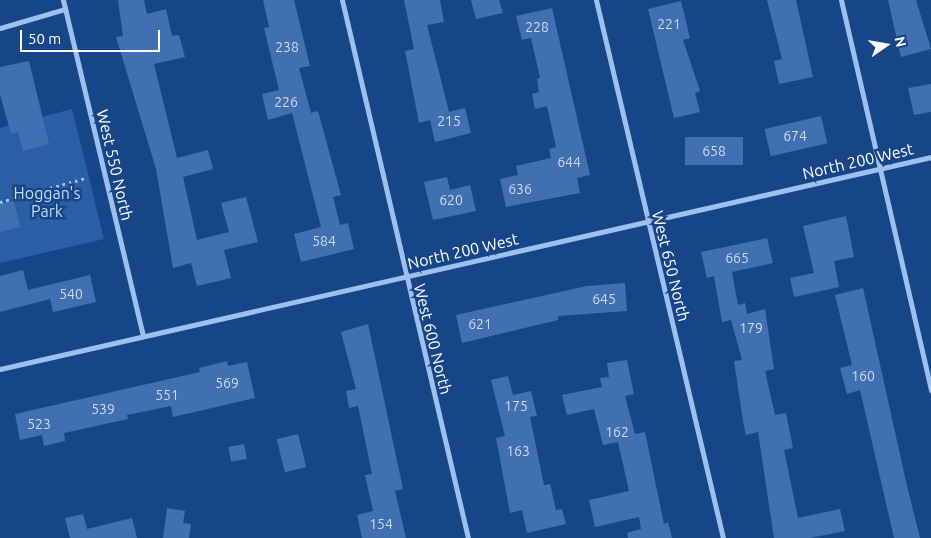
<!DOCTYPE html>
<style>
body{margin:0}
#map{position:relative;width:931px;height:538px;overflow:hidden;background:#174688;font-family:Ubuntu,sans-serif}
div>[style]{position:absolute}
.green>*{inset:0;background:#2a5fa6}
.building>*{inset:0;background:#4070b2;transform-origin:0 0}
.path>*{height:3px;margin-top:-1.5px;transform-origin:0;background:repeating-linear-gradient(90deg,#9ec0ee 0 2.5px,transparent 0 6.5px)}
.street>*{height:5px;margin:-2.5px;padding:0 2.5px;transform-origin:2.5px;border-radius:2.5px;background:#9ec0ee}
span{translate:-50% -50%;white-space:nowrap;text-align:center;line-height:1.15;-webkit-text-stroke:5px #174688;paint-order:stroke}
.number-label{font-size:14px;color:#cfdbec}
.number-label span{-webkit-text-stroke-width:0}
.street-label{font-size:16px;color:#fff}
.park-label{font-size:16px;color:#c4dbfa}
.north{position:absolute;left:861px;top:20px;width:50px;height:50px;-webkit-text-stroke:4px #174688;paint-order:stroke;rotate:77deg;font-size:14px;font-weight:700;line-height:20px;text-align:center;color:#fff}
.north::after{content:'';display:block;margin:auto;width:18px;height:22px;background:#fff;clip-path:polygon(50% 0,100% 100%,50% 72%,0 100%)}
.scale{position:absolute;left:20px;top:30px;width:140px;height:22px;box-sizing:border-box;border:2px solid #fff;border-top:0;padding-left:6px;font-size:15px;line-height:18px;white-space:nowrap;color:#fff;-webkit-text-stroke:4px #174688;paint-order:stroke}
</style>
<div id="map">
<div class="green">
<i style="clip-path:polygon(72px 109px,104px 239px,0 263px,0 128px)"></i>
</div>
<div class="building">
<i style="clip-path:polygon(118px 0,144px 0,147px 14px,166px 9px,172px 36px,179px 35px,185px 57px,154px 64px,177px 158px,208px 150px,213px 169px,183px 177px,197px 240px,229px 232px,221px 203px,246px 197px,258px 242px,224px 250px,231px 278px,197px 286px,191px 263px,173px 268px,156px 169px,116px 37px,123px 36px)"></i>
<i style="clip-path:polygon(263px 0,294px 0,310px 66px,299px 68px,311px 113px,318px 111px,341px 195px,333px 197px,340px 225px,348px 223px,354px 249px,301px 262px,294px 234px,321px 227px,292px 113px,268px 120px,262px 94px,279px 90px,264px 28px,269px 27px)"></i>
<i style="clip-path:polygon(404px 0,440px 0,444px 22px,427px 25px,449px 112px,465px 108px,471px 133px,435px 142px,430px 120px,419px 123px,405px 51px,414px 49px)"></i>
<i style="clip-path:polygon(471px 0,499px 0,503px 13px,476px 19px)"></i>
<i style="clip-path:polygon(767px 0,796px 0,813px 77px,779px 84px,774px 61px,782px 59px)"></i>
<i style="clip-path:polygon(888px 0,916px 0,931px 49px,901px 57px)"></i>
<i style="clip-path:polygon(681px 1px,690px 38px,683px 40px,700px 91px,695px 93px,700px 112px,674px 118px,648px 9px)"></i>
<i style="clip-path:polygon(552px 8px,590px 175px,577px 178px,580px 193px,506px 207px,500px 179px,518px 175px,516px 166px,551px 158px,549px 149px,556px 147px,547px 106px,535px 109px,532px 94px,539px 92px,537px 79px,540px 78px,531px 38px,522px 40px,516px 16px)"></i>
<i style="clip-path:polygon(29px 61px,49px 144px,23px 151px,18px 132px,11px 134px,0 94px,0 67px)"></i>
<i style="clip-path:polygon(931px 84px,931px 112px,914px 115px,908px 88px)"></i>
<i style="left:821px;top:116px;width:28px;height:58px;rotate:77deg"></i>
<i style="left:685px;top:137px;width:58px;height:28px"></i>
<i style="clip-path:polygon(447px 177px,450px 190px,470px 185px,476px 211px,433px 220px,424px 182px)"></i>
<i style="clip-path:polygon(14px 201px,20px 227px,0 232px,0 204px)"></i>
<i style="clip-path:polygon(846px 216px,854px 257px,834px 261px,839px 287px,794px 297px,790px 278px,814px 273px,803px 226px)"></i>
<i style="clip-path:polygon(767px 238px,773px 263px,732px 272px,738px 305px,745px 303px,747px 314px,765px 309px,774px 369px,765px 371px,775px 415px,786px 413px,793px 448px,784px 450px,798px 518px,840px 509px,845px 531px,810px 538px,774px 538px,758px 432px,746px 435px,743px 421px,734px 361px,742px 360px,731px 320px,722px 322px,714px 276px,707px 278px,701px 252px)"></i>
<i style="clip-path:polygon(23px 270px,28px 290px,90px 275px,96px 302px,53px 312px,50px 299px,0 312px,0 276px)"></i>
<i style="clip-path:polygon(625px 283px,627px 311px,558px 316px,558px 320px,462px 343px,456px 315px,587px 286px)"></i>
<i style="clip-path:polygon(863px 288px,907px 486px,920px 538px,894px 538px,860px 390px,847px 394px,840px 368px,852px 365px,835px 295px)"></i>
<i style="clip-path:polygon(368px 324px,403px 489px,395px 491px,406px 538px,362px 538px,357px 515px,373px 511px,365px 475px,372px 474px,358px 406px,349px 408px,346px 391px,356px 389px,341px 332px)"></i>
<i style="clip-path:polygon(627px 360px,634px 394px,625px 396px,635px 434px,645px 432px,664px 524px,668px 522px,672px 538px,628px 538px,627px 533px,641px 529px,639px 517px,595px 527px,589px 500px,629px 491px,618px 442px,603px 445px,594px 409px,567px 415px,562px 395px,602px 387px,600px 378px,609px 377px,607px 363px)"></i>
<i style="clip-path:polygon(227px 361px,228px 366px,247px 362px,255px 398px,173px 417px,171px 406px,127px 415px,128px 419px,64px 433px,65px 441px,44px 446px,42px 435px,20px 440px,15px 414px,200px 372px,199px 368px)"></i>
<i style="clip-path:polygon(508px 376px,513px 395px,531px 391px,537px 416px,530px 417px,544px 485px,550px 484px,556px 510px,562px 509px,566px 524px,527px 533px,522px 510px,510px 513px,496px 438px,505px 436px,491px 380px)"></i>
<i style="left:298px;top:434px;width:34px;height:22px;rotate:76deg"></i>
<i style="left:244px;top:444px;width:15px;height:16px;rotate:79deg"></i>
<i style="clip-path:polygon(167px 508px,185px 511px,183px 523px,191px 524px,189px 538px,163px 538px)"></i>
<i style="clip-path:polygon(83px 514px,87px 529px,132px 518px,137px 538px,70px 538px,65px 518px)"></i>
</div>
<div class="path">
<i style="left:0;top:202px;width:89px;rotate:-15.6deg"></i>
</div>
<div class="street">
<i style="left:63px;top:0;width:345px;rotate:76.6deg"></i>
<i style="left:342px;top:0;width:553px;rotate:76.82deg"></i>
<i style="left:596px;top:0;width:553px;rotate:76.72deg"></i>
<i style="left:841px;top:0;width:401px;rotate:77deg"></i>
<i style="left:0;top:28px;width:68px;rotate:-16.3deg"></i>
<i style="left:0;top:369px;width:955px;rotate:-12.83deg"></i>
</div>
<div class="number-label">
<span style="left:669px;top:24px">221</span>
<span style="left:537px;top:27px">228</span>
<span style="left:287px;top:47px">238</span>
<span style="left:286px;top:102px">226</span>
<span style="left:449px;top:121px">215</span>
<span style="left:795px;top:136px">674</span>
<span style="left:714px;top:151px">658</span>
<span style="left:569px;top:162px">644</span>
<span style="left:520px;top:189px">636</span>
<span style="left:451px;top:200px">620</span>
<span style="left:324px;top:241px">584</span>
<span style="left:737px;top:258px">665</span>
<span style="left:71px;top:294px">540</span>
<span style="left:604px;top:299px">645</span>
<span style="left:480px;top:324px">621</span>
<span style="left:751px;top:328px">179</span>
<span style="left:863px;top:376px">160</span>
<span style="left:227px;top:383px">569</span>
<span style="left:167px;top:395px">551</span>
<span style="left:516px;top:406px">175</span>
<span style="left:103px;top:409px">539</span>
<span style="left:39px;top:424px">523</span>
<span style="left:617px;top:432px">162</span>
<span style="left:518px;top:451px">163</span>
<span style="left:381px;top:524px">154</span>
</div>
<div class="street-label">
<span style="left:858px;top:161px;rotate:-13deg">North 200 West</span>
<span style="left:115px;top:165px;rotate:77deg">West 550 North</span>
<span style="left:463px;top:251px;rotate:-13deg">North 200 West</span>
<span style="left:671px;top:266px;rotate:76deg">West 650 North</span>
<span style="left:433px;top:339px;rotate:76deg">West 600 North</span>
</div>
<div class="park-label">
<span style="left:47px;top:202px">Hoggan's<br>Park</span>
</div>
<div class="north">N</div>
<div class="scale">50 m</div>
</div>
